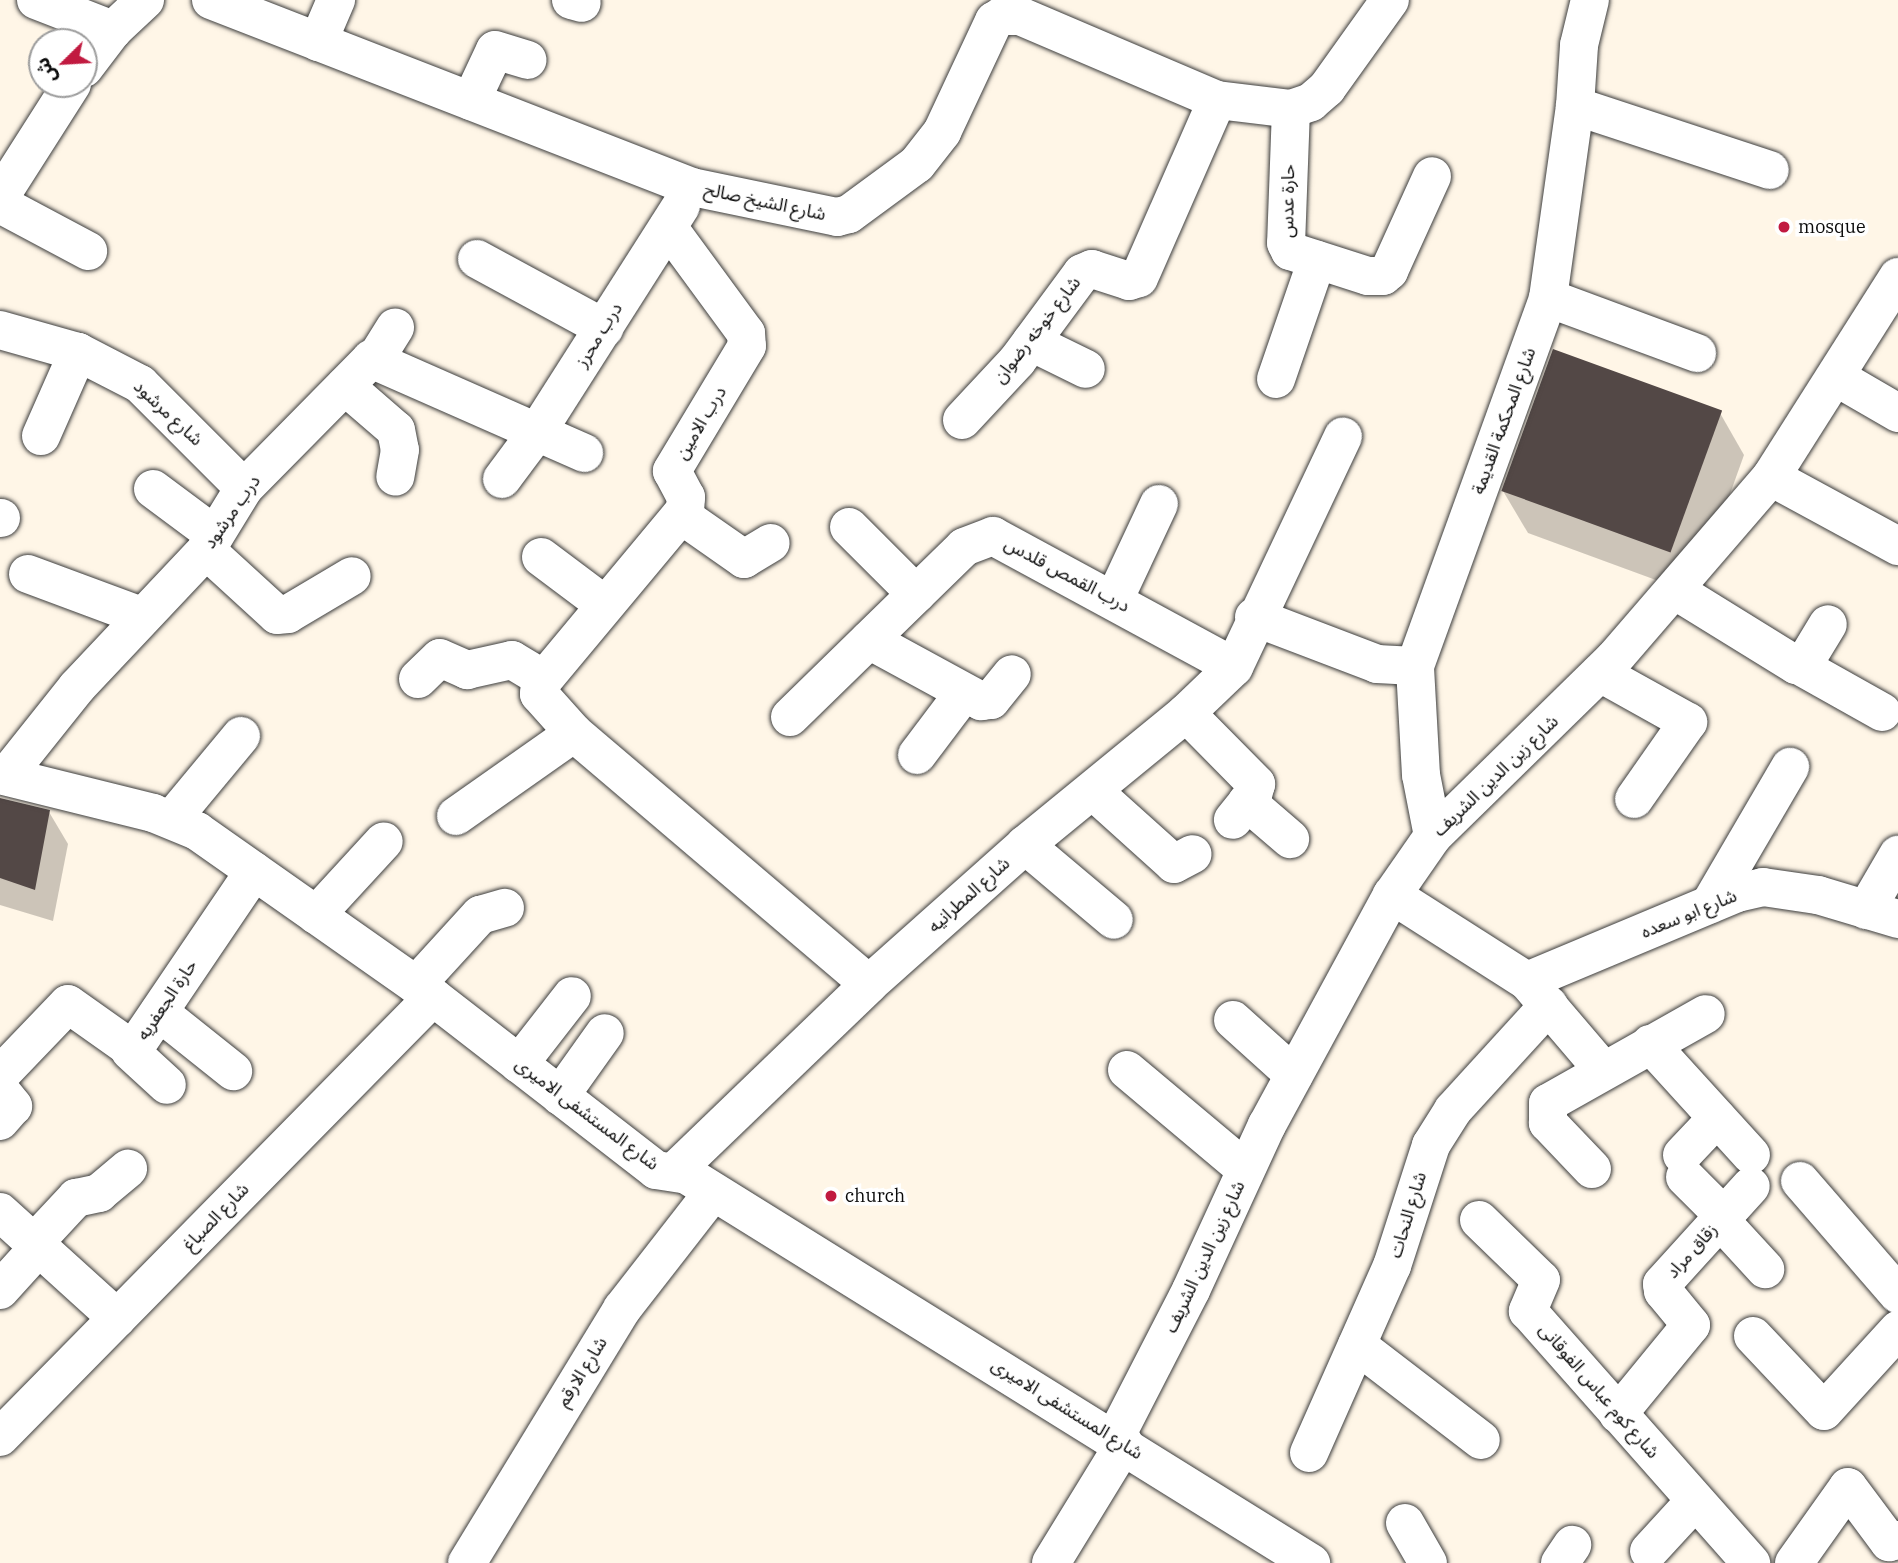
<!DOCTYPE html>
<meta charset="utf-8">
<style>
body{margin:0}
#map{position:relative;width:1898px;height:1563px;overflow:hidden;background:#fff6e7;font-family:"IBM Plex Serif","Noto Sans Arabic",serif}
div>[style]{position:absolute}
.shadow>*{inset:0;background:#0003}
.building>*{inset:0;background:#534846;transform-origin:0 0}
.roads{filter:drop-shadow(0 0 2px #3d3d3d) drop-shadow(0 0 2px #3d3d3d)}
.street>*{height:38px;margin:-19px;padding:0 19px;transform-origin:19px;border-radius:19px;background:#fff}
.dots>*{width:19px;height:19px;translate:-50% -50%;box-sizing:border-box;border:4px solid #fff;border-radius:50%}
span{translate:-50% -50%;white-space:nowrap;text-align:center;line-height:1.15;-webkit-text-stroke:7px #fff;paint-order:stroke}
.street-label{font-size:18px;color:#0a0a0a}
.poi-label{font-size:18px;color:#0a0a0a}
.left{translate:0 -50%;text-align:left}
.north{position:absolute;left:28px;top:28px;width:70px;height:70px;box-sizing:border-box;background:#fff;border:2px solid #9d9d9d;border-radius:50%;rotate:246deg;font-size:19px;font-weight:700;line-height:28px;text-align:center;color:#0a0a0a}
.north::after{content:'';display:block;margin:auto;width:24px;height:32px;background:#c11a40;clip-path:polygon(50% 0,100% 100%,50% 72%,0 100%)}
</style>
<div id="map">
<div class="shadow">
<i style="clip-path:polygon(1720px 413px,1744px 455px,1694px 594px,1528px 533px,1503px 491px)"></i>
<i style="clip-path:polygon(0 799px,49px 812px,68px 844px,53px 921px,0 905px)"></i>
</div>
<div class="building">
<i style="left:1553px;top:349px;width:180px;height:151px;rotate:20deg"></i>
<i style="clip-path:polygon(0 798px,50px 810px,35px 890px,0 878px)"></i>
</div>
<div class="roads">
<div class="street">
<i style="left:36px;top:0;width:83px;rotate:21.3deg"></i>
<i style="left:211px;top:0;width:516px;rotate:21.24deg"></i>
<i style="left:692px;top:187px;width:148px;rotate:11.7deg"></i>
<i style="left:837px;top:217px;width:12px;rotate:-14deg"></i>
<i style="left:849px;top:214px;width:84px;rotate:-36.3deg"></i>
<i style="left:917px;top:164px;width:41px;rotate:-52deg"></i>
<i style="left:942px;top:132px;width:123px;rotate:-64.9deg"></i>
<i style="left:994px;top:21px;width:9px;rotate:-32deg"></i>
<i style="left:1002px;top:16px;width:18px"></i>
<i style="left:1020px;top:16px;width:214px;rotate:23.1deg"></i>
<i style="left:1217px;top:100px;width:75px;rotate:6.9deg"></i>
<i style="left:1291px;top:109px;width:21px;rotate:-19deg"></i>
<i style="left:1311px;top:102px;width:21px;rotate:-41deg"></i>
<i style="left:1327px;top:88px;width:108px;rotate:-54.4deg"></i>
<i style="left:571px;top:0;width:11px;rotate:15deg"></i>
<i style="left:318px;top:42px;width:46px;rotate:-66.8deg"></i>
<i style="left:84px;top:68px;width:48px;rotate:-52.7deg"></i>
<i style="left:113px;top:30px;width:44px;rotate:-43.2deg"></i>
<i style="left:471px;top:101px;width:56px;rotate:-64.8deg"></i>
<i style="left:495px;top:50px;width:34px;rotate:17deg"></i>
<i style="left:1575px;top:106px;width:205px;rotate:18.2deg"></i>
<i style="left:1291px;top:109px;width:134px;rotate:92.1deg"></i>
<i style="left:1286px;top:243px;width:9px;rotate:63deg"></i>
<i style="left:1290px;top:251px;width:82px;rotate:17.8deg"></i>
<i style="left:1368px;top:276px;width:15px"></i>
<i style="left:1383px;top:276px;width:8px;rotate:-40deg"></i>
<i style="left:1389px;top:271px;width:104px;rotate:-65.6deg"></i>
<i style="left:0;top:197px;width:134px;rotate:-57.5deg"></i>
<i style="left:0;top:204px;width:100px;rotate:28.1deg"></i>
<i style="left:668px;top:227px;width:132px;rotate:53.7deg"></i>
<i style="left:746px;top:333px;width:13px;rotate:86deg"></i>
<i style="left:747px;top:346px;width:146px;rotate:121deg"></i>
<i style="left:672px;top:471px;width:30px;rotate:62deg"></i>
<i style="left:686px;top:497px;width:13px;rotate:94deg"></i>
<i style="left:685px;top:510px;width:226px;rotate:129.8deg"></i>
<i style="left:540px;top:684px;width:10px;rotate:96deg"></i>
<i style="left:539px;top:694px;width:52px;rotate:48.1deg"></i>
<i style="left:574px;top:733px;width:387px;rotate:40.4deg"></i>
<i style="left:477px;top:259px;width:145px;rotate:28.5deg"></i>
<i style="left:1548px;top:298px;width:159px;rotate:20.3deg"></i>
<i style="left:0;top:330px;width:81px;rotate:15.8deg"></i>
<i style="left:78px;top:352px;width:70px;rotate:27.3deg"></i>
<i style="left:140px;top:384px;width:147px;rotate:45deg"></i>
<i style="left:1031px;top:342px;width:61px;rotate:26.1deg"></i>
<i style="left:376px;top:358px;width:36px;rotate:-58deg"></i>
<i style="left:1836px;top:377px;width:72px;rotate:30.1deg"></i>
<i style="left:1276px;top:379px;width:126px;rotate:-71deg"></i>
<i style="left:345px;top:386px;width:67px;rotate:40.8deg"></i>
<i style="left:396px;top:430px;width:20px;rotate:79deg"></i>
<i style="left:400px;top:450px;width:27px;rotate:100deg"></i>
<i style="left:962px;top:420px;width:81px;rotate:-47deg"></i>
<i style="left:1017px;top:361px;width:109px;rotate:-53.5deg"></i>
<i style="left:1082px;top:273px;width:11px;rotate:-22deg"></i>
<i style="left:1092px;top:269px;width:39px;rotate:18deg"></i>
<i style="left:1129px;top:281px;width:10px;rotate:-17deg"></i>
<i style="left:1139px;top:278px;width:194px;rotate:-66.3deg"></i>
<i style="left:41px;top:436px;width:92px;rotate:-66.2deg"></i>
<i style="left:1771px;top:477px;width:145px;rotate:28.5deg"></i>
<i style="left:502px;top:479px;width:59px;rotate:-53.3deg"></i>
<i style="left:537px;top:432px;width:268px;rotate:-57.5deg"></i>
<i style="left:153px;top:489px;width:77px;rotate:36.6deg"></i>
<i style="left:681px;top:515px;width:77px;rotate:34.9deg"></i>
<i style="left:744px;top:559px;width:31px;rotate:-31deg"></i>
<i style="left:0;top:518px;width:1px"></i>
<i style="left:849px;top:527px;width:95px;rotate:45deg"></i>
<i style="left:206px;top:550px;width:96px;rotate:42.5deg"></i>
<i style="left:277px;top:615px;width:11px;rotate:-5deg"></i>
<i style="left:288px;top:614px;width:74px;rotate:-30.7deg"></i>
<i style="left:541px;top:557px;width:80px;rotate:36.9deg"></i>
<i style="left:28px;top:574px;width:121px;rotate:20.4deg"></i>
<i style="left:1676px;top:591px;width:141px;rotate:31.7deg"></i>
<i style="left:1796px;top:665px;width:9px;rotate:-18deg"></i>
<i style="left:1805px;top:662px;width:44px;rotate:-58.8deg"></i>
<i style="left:1114px;top:600px;width:106px;rotate:-64.9deg"></i>
<i style="left:1254px;top:617px;width:132px;rotate:20.9deg"></i>
<i style="left:1377px;top:664px;width:38px;rotate:3deg"></i>
<i style="left:869px;top:640px;width:128px;rotate:28.6deg"></i>
<i style="left:981px;top:701px;width:10px;rotate:-6deg"></i>
<i style="left:991px;top:700px;width:33px;rotate:-51deg"></i>
<i style="left:1800px;top:666px;width:94px;rotate:29.3deg"></i>
<i style="left:1600px;top:673px;width:101px;rotate:29.1deg"></i>
<i style="left:1688px;top:722px;width:94px;rotate:125deg"></i>
<i style="left:418px;top:679px;width:30px;rotate:-44deg"></i>
<i style="left:440px;top:658px;width:30px;rotate:24deg"></i>
<i style="left:467px;top:670px;width:46px;rotate:-12.5deg"></i>
<i style="left:512px;top:660px;width:37px;rotate:31deg"></i>
<i style="left:1186px;top:713px;width:100px;rotate:45.4deg"></i>
<i style="left:1256px;top:784px;width:11px;rotate:105deg"></i>
<i style="left:1253px;top:795px;width:32px;rotate:129deg"></i>
<i style="left:790px;top:717px;width:243px;rotate:-44.3deg"></i>
<i style="left:964px;top:547px;width:31px;rotate:-21deg"></i>
<i style="left:993px;top:536px;width:274px;rotate:28.5deg"></i>
<i style="left:917px;top:755px;width:76px;rotate:-53deg"></i>
<i style="left:0;top:775px;width:158px;rotate:13.9deg"></i>
<i style="left:153px;top:813px;width:48px;rotate:22.2deg"></i>
<i style="left:197px;top:831px;width:289px;rotate:35.1deg"></i>
<i style="left:433px;top:997px;width:282px;rotate:37.8deg"></i>
<i style="left:656px;top:1170px;width:31px;rotate:9deg"></i>
<i style="left:687px;top:1175px;width:735px;rotate:31.87deg"></i>
<i style="left:6px;top:776px;width:114px;rotate:-51.4deg"></i>
<i style="left:77px;top:687px;width:188px;rotate:-46.7deg"></i>
<i style="left:206px;top:550px;width:73px;rotate:-58.5deg"></i>
<i style="left:244px;top:488px;width:181px;rotate:-45.4deg"></i>
<i style="left:371px;top:359px;width:233px;rotate:23.8deg"></i>
<i style="left:1093px;top:791px;width:109px;rotate:42deg"></i>
<i style="left:1174px;top:864px;width:21px;rotate:-28deg"></i>
<i style="left:1247px;top:802px;width:57px;rotate:40.7deg"></i>
<i style="left:456px;top:816px;width:144px;rotate:-35.1deg"></i>
<i style="left:172px;top:819px;width:108px;rotate:-50.3deg"></i>
<i style="left:1433px;top:836px;width:62px;rotate:-101.1deg"></i>
<i style="left:1421px;top:775px;width:109px;rotate:-93.2deg"></i>
<i style="left:1415px;top:666px;width:391px;rotate:-70.1deg"></i>
<i style="left:1548px;top:298px;width:194px;rotate:-82deg"></i>
<i style="left:1575px;top:106px;width:61px;rotate:-86.2deg"></i>
<i style="left:1579px;top:45px;width:46px;rotate:-76.3deg"></i>
<i style="left:1025px;top:845px;width:116px;rotate:40.1deg"></i>
<i style="left:1392px;top:895px;width:160px;rotate:32.5deg"></i>
<i style="left:1527px;top:981px;width:118px;rotate:49.5deg"></i>
<i style="left:1710px;top:904px;width:159px;rotate:-59.7deg"></i>
<i style="left:1866px;top:910px;width:64px;rotate:-59.8deg"></i>
<i style="left:316px;top:915px;width:100px;rotate:-47.4deg"></i>
<i style="left:1527px;top:981px;width:228px;rotate:-22.7deg"></i>
<i style="left:1737px;top:893px;width:27px;rotate:-13deg"></i>
<i style="left:1763px;top:887px;width:56px;rotate:8.3deg"></i>
<i style="left:1818px;top:895px;width:84px;rotate:16.7deg"></i>
<i style="left:416px;top:985px;width:95px;rotate:-47.6deg"></i>
<i style="left:480px;top:915px;width:26px;rotate:-16deg"></i>
<i style="left:159px;top:1012px;width:95px;rotate:38.6deg"></i>
<i style="left:1233px;top:1020px;width:82px;rotate:42deg"></i>
<i style="left:1650px;top:1044px;width:150px;rotate:47.7deg"></i>
<i style="left:130px;top:1051px;width:50px;rotate:42.6deg"></i>
<i style="left:519px;top:1064px;width:86px;rotate:-52.1deg"></i>
<i style="left:1127px;top:1070px;width:155px;rotate:40deg"></i>
<i style="left:0;top:1075px;width:98px;rotate:-46.2deg"></i>
<i style="left:68px;top:1004px;width:80px;rotate:35.3deg"></i>
<i style="left:133px;top:1050px;width:216px;rotate:-55.9deg"></i>
<i style="left:0;top:1090px;width:21px;rotate:51deg"></i>
<i style="left:13px;top:1106px;width:20px;rotate:131deg"></i>
<i style="left:560px;top:1096px;width:77px;rotate:-54.5deg"></i>
<i style="left:1682px;top:1155px;width:51px;rotate:-46.6deg"></i>
<i style="left:1592px;top:1169px;width:64px;rotate:-133.7deg"></i>
<i style="left:1548px;top:1123px;width:20px;rotate:-90deg"></i>
<i style="left:1548px;top:1103px;width:181px;rotate:-29.4deg"></i>
<i style="left:675px;top:1171px;width:269px;rotate:-43.9deg"></i>
<i style="left:869px;top:984px;width:209px;rotate:-41.7deg"></i>
<i style="left:1025px;top:845px;width:208px;rotate:-39.3deg"></i>
<i style="left:1186px;top:713px;width:66px;rotate:-43.8deg"></i>
<i style="left:1234px;top:667px;width:255px;rotate:-64.7deg"></i>
<i style="left:1685px;top:1177px;width:55px;rotate:45deg"></i>
<i style="left:1800px;top:1181px;width:150px;rotate:49.1deg"></i>
<i style="left:0;top:1212px;width:158px;rotate:42.2deg"></i>
<i style="left:1479px;top:1220px;width:86px;rotate:44.1deg"></i>
<i style="left:1541px;top:1280px;width:34px;rotate:113deg"></i>
<i style="left:1528px;top:1311px;width:337px;rotate:48.5deg"></i>
<i style="left:1720px;top:1220px;width:67px;rotate:47.4deg"></i>
<i style="left:34px;top:1243px;width:62px;rotate:-47deg"></i>
<i style="left:76px;top:1198px;width:24px;rotate:-12deg"></i>
<i style="left:99px;top:1193px;width:38px;rotate:-40deg"></i>
<i style="left:0;top:1290px;width:58px;rotate:-47.8deg"></i>
<i style="left:1753px;top:1336px;width:103px;rotate:46.6deg"></i>
<i style="left:1824px;top:1411px;width:110px;rotate:-47.6deg"></i>
<i style="left:1357px;top:1345px;width:156px;rotate:37.5deg"></i>
<i style="left:1618px;top:1414px;width:115px;rotate:-50.6deg"></i>
<i style="left:1691px;top:1325px;width:44px;rotate:-129.5deg"></i>
<i style="left:1663px;top:1291px;width:7px;rotate:-98deg"></i>
<i style="left:1662px;top:1284px;width:132px;rotate:-47.8deg"></i>
<i style="left:0;top:1437px;width:617px;rotate:-45.46deg"></i>
<i style="left:1115px;top:1438px;width:166px;rotate:-62.8deg"></i>
<i style="left:1191px;top:1290px;width:182px;rotate:-65.3deg"></i>
<i style="left:1267px;top:1125px;width:262px;rotate:-61.5deg"></i>
<i style="left:1392px;top:895px;width:72px;rotate:-55.2deg"></i>
<i style="left:1433px;top:836px;width:252px;rotate:-44.4deg"></i>
<i style="left:1613px;top:660px;width:242px;rotate:-49.2deg"></i>
<i style="left:1771px;top:477px;width:237px;rotate:-57.6deg"></i>
<i style="left:1309px;top:1453px;width:205px;rotate:-66.1deg"></i>
<i style="left:1392px;top:1266px;width:127px;rotate:-72.1deg"></i>
<i style="left:1431px;top:1145px;width:41px;rotate:-57.8deg"></i>
<i style="left:1453px;top:1110px;width:142px;rotate:-47.6deg"></i>
<i style="left:1405px;top:1523px;width:46px;rotate:60.1deg"></i>
<i style="left:1649px;top:1551px;width:68px;rotate:-47.4deg"></i>
<i style="left:467px;top:1563px;width:298px;rotate:-58.6deg"></i>
<i style="left:622px;top:1309px;width:148px;rotate:-52.1deg"></i>
<i style="left:1051px;top:1563px;width:140px;rotate:-58.5deg"></i>
<i style="left:1560px;top:1563px;width:22px;rotate:-56deg"></i>
<i style="left:1794px;top:1563px;width:93px;rotate:-54.6deg"></i>
<i style="left:1848px;top:1487px;width:69px;rotate:53.3deg"></i>
<i style="left:1889px;top:1542px;width:9px;rotate:-13deg"></i>
</div>
</div>
<div class="dots">
<i style="left:1784px;top:227px;background:#c11a40"></i>
<i style="left:831px;top:1196px;background:#c11a40"></i>
</div>
<div class="street-label">
<span style="left:1288px;top:201px;rotate:-89deg">حارة عدس</span>
<span style="left:765px;top:202px;rotate:12deg">شارع الشيخ صالح</span>
<span style="left:1037px;top:330px;rotate:-52deg">شارع خوخه رضوان</span>
<span style="left:599px;top:335px;rotate:-58deg">درب محرز</span>
<span style="left:168px;top:413px;rotate:43deg">شارع مرشود</span>
<span style="left:1504px;top:421px;rotate:-70deg">شارع المحكمة القديمة</span>
<span style="left:701px;top:423px;rotate:-59deg">درب الامين</span>
<span style="left:232px;top:512px;rotate:-55deg">درب مرشود</span>
<span style="left:1067px;top:575px;rotate:28deg">درب القمص قلدس</span>
<span style="left:1496px;top:776px;rotate:-44deg">شارع زين الدين الشريف</span>
<span style="left:969px;top:895px;rotate:-42deg">شارع المطرانيه</span>
<span style="left:1689px;top:914px;rotate:-22deg">شارع ابو سعده</span>
<span style="left:167px;top:1000px;rotate:-56deg">حارة الجعفريه</span>
<span style="left:587px;top:1114px;rotate:37deg">شارع المستشفى الاميرى</span>
<span style="left:1408px;top:1215px;rotate:-73deg">شارع النحات</span>
<span style="left:216px;top:1217px;rotate:-46deg">شارع الصباغ</span>
<span style="left:1692px;top:1251px;rotate:-48deg">زقاق مراد</span>
<span style="left:1205px;top:1257px;rotate:-65deg">شارع زين الدين الشريف</span>
<span style="left:582px;top:1372px;rotate:-58deg">شارع الارقم</span>
<span style="left:1599px;top:1391px;rotate:49deg">شارع كوم عباس الفوقانى</span>
<span style="left:1067px;top:1409px;rotate:32deg">شارع المستشفى الاميرى</span>
</div>
<div class="poi-label">
<span class="left" style="left:1798px;top:227px">mosque</span>
<span class="left" style="left:845px;top:1196px">church</span>
</div>
<div class="north">ش</div>
</div>
